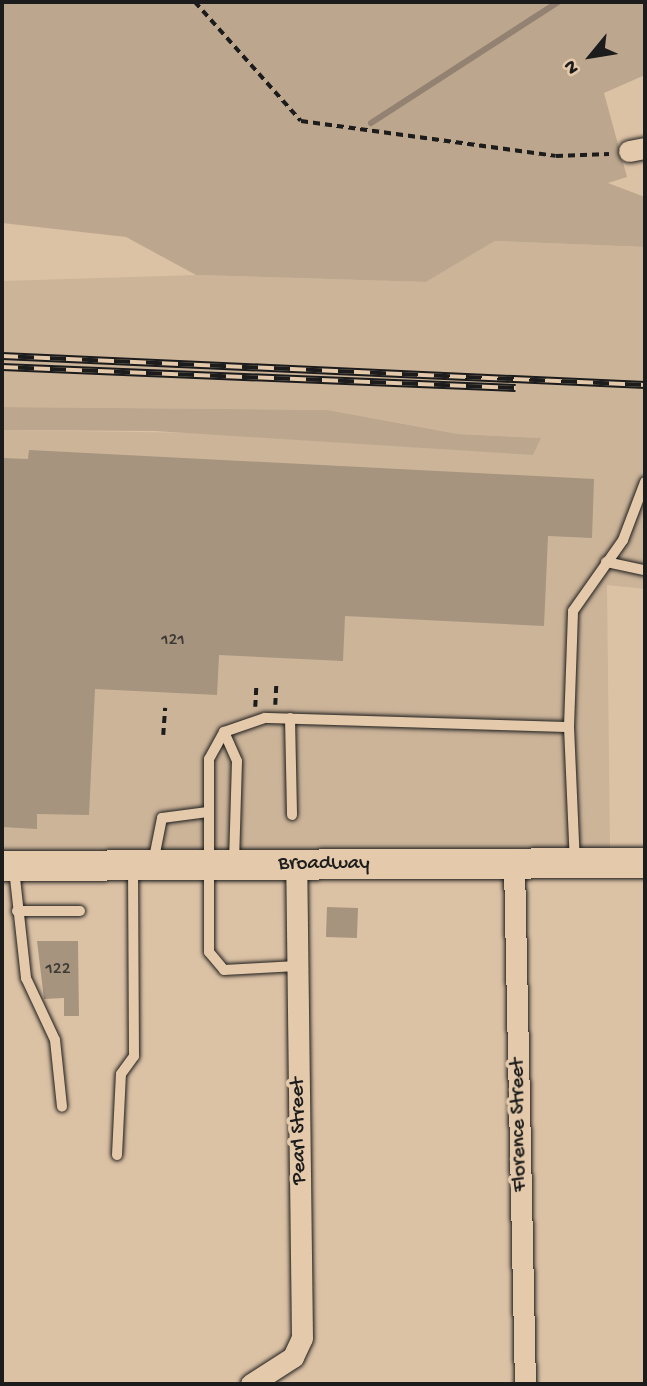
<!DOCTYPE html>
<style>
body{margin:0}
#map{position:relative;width:647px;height:1386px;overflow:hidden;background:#dcc2a5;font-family:"Gochi Hand",sans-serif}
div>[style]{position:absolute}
.built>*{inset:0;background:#ccb499}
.green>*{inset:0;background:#bca78e}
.stream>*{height:6px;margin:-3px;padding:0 3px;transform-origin:3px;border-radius:3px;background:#938271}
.building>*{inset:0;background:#a6947e;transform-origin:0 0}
.path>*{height:3.5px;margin-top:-1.75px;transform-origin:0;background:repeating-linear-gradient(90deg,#1c1c1c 0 7px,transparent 0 12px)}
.roads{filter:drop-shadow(0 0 2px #1c1c1c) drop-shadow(0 0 2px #1c1c1c)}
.lane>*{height:10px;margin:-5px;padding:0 5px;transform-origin:5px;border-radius:5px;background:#e4c9ab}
.street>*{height:21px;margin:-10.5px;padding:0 10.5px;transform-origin:10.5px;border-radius:10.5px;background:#e4c9ab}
.secondary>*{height:30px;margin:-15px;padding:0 15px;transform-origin:15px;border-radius:15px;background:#e4c9ab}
.rail>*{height:8px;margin-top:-4px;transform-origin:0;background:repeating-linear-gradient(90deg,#e4c9ab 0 16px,#1c1c1c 0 32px);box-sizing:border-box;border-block:2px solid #1c1c1c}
span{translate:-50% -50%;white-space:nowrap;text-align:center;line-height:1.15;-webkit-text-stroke:7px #e4c9ab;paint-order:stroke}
.number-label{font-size:18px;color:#3e3a34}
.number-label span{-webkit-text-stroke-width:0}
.street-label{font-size:21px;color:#1c1c1c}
.frame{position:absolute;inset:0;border:4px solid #1c1c1c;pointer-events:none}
.north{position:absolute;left:556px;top:21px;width:70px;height:70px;-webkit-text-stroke:5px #e4c9ab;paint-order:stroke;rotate:240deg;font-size:19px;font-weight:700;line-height:28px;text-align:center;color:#1c1c1c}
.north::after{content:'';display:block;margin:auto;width:24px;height:32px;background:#1c1c1c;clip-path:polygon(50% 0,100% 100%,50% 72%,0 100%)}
</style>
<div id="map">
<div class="built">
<i style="clip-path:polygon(495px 241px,645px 247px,645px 589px,607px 585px,610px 848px,2px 851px,2px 430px,541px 438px,458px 434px,328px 410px,2px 407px,2px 281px,196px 275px,426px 282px)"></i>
</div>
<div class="green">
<i style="clip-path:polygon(2px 2px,645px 2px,645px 75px,604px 93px,627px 177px,608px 183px,645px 197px,645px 247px,495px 241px,426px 282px,196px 275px,126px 237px,2px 223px)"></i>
<i style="clip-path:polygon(2px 407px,328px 410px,458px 434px,541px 438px,533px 455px,155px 431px,2px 430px)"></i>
</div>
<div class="stream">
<i style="left:371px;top:123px;width:223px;rotate:-32.9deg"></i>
</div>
<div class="building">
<i style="clip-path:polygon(29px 450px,594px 479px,592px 538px,548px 536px,544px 626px,345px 616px,343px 661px,219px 655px,217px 695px,95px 689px,89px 815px,37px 814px,37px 829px,2px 827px,2px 458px,28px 459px)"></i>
<i style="left:327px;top:907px;width:31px;height:30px;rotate:2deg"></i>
<i style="clip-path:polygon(37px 941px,78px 941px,79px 1016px,64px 1016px,64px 998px,44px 999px)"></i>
</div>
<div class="path">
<i style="left:195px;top:2px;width:159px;rotate:48.3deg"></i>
<i style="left:301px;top:121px;width:257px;rotate:7.8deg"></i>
<i style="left:556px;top:156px;width:53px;rotate:-2.2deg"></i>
<i style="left:275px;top:705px;width:19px;rotate:-87deg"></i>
<i style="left:255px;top:707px;width:22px;rotate:-87deg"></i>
<i style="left:163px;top:735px;width:27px;rotate:-86deg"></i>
</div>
<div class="roads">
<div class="lane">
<i style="left:606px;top:562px;width:40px;rotate:12deg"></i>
<i style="left:290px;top:718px;width:97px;rotate:88.8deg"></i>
<i style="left:569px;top:727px;width:116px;rotate:-88deg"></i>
<i style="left:573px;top:611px;width:87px;rotate:-54.8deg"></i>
<i style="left:623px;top:540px;width:62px;rotate:-69.2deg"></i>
<i style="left:224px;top:732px;width:43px;rotate:-18.9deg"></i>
<i style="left:265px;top:718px;width:304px;rotate:1.7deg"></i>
<i style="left:569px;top:727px;width:135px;rotate:87.5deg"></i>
<i style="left:234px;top:862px;width:101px;rotate:-88.3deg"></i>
<i style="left:237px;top:761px;width:32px;rotate:-114deg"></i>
<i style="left:224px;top:732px;width:31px;rotate:119deg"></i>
<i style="left:209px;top:759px;width:193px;rotate:90deg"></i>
<i style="left:209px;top:952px;width:23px;rotate:50deg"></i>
<i style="left:224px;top:970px;width:73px;rotate:-3.1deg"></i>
<i style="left:153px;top:863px;width:46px;rotate:-78.7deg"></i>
<i style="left:162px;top:818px;width:46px;rotate:-7.4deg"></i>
<i style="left:14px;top:869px;width:110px;rotate:83.7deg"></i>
<i style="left:26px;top:978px;width:68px;rotate:64.9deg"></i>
<i style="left:55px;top:1040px;width:67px;rotate:84deg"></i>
<i style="left:17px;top:911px;width:63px"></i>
<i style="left:117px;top:1155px;width:81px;rotate:-87.2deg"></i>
<i style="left:121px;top:1074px;width:22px;rotate:-54deg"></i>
<i style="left:134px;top:1056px;width:188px;rotate:-90.3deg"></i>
</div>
<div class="street">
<i style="left:629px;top:151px;width:16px;rotate:-11deg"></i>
<i style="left:514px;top:865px;width:519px;rotate:88.79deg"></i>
<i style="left:251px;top:1384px;width:50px;rotate:-32.7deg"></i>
<i style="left:293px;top:1357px;width:21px;rotate:-65deg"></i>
<i style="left:302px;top:1338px;width:473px;rotate:-90.7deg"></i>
</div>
<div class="secondary">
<i style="left:2px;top:866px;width:643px;rotate:-0.27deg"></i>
</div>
</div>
<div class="rail">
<i style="left:2px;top:356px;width:644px;rotate:2.58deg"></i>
<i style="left:2px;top:367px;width:514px;rotate:2.34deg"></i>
</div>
<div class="number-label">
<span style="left:173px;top:641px">121</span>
<span style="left:58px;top:970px">122</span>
</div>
<div class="street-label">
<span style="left:324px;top:865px">Broadway</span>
<span style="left:520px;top:1125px;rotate:-91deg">Florence Street</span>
<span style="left:300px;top:1131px;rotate:-91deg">Pearl Street</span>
</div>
<div class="frame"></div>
<div class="north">N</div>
</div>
